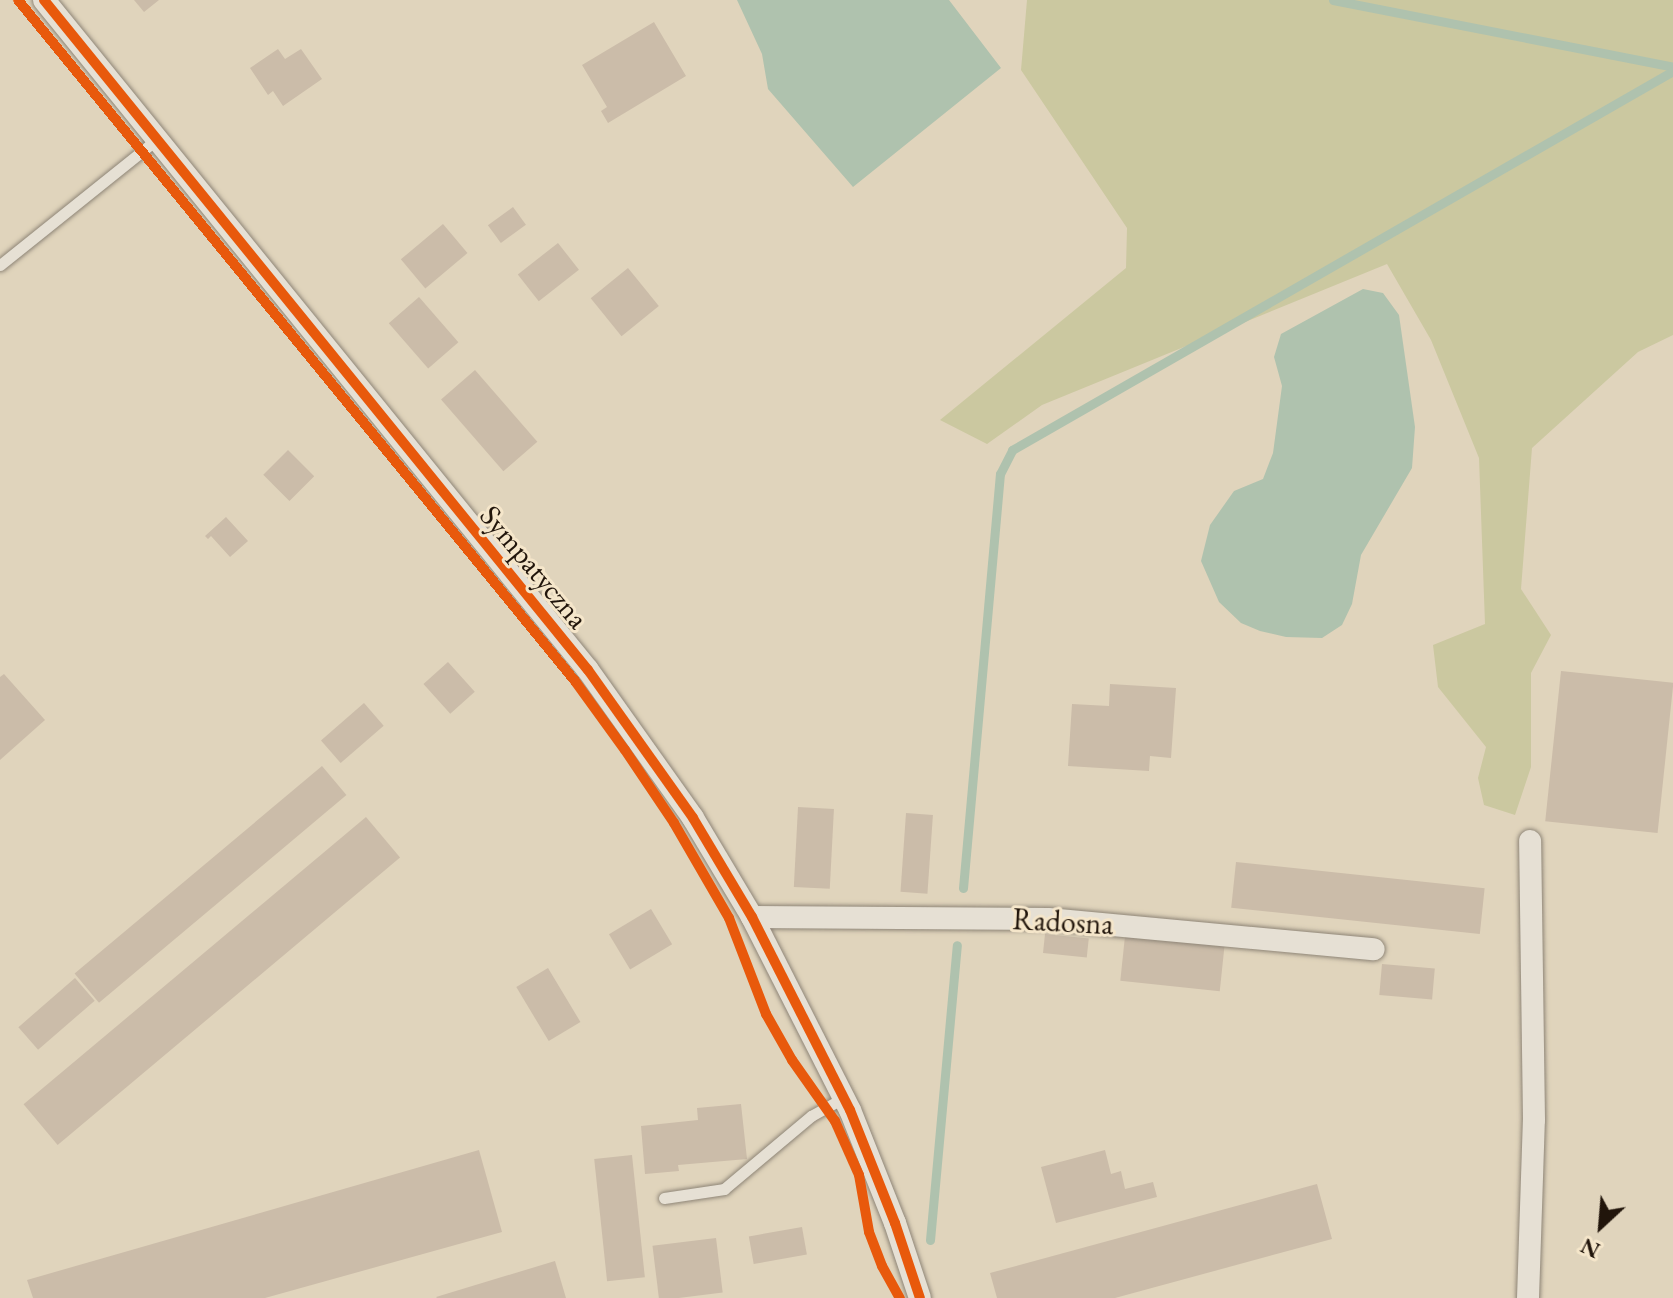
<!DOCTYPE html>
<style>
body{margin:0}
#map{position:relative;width:1673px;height:1298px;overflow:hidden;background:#e0d4bc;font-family:"EB Garamond",serif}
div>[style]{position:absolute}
.green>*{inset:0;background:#cbc8a0}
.water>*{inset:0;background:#afc2ae}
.stream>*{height:9px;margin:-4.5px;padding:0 4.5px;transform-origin:4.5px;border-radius:4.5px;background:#afc2ae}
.building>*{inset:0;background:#cbbca9;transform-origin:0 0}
.roads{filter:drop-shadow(0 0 2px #8e8577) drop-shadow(0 0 2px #8e8577)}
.lane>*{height:11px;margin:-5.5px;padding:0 5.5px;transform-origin:5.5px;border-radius:5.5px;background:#e6e0d4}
.street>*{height:22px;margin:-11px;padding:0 11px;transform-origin:11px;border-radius:11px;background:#e6e0d4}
.cycleway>*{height:10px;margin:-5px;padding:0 5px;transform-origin:5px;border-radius:5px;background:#e8590c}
span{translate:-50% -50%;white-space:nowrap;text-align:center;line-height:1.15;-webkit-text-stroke:6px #f5e6ca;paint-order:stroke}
.street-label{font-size:30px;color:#21150b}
.north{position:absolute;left:1561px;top:1186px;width:80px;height:80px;-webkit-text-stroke:6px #f5e6ca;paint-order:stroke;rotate:206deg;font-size:22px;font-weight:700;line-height:32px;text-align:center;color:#21150b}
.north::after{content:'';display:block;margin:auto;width:28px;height:36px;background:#21150b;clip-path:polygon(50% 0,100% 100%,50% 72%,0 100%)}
</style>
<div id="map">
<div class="green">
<i style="clip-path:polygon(1027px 0,1673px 0,1673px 335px,1638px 352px,1532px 448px,1521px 589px,1551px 635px,1531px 673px,1531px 767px,1515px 815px,1484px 805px,1478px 778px,1486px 747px,1438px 687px,1433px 645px,1485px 624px,1479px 458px,1431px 340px,1387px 264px,1042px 405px,987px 444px,940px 420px,1126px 268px,1127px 228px,1021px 70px)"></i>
</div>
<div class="water">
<i style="clip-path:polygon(737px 0,949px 0,1001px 68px,853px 187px,768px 89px,762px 54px)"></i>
<i style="clip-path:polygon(1363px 289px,1383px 293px,1399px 315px,1415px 427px,1412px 468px,1361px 555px,1352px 604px,1342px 625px,1322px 638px,1286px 637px,1260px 631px,1241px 623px,1219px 602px,1201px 561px,1210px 525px,1234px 491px,1263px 479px,1273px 453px,1282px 386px,1274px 357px,1281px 334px)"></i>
</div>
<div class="stream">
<i style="left:1333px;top:0;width:347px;rotate:11.1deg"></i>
<i style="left:963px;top:888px;width:416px;rotate:-84.9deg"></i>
<i style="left:1000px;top:474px;width:27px;rotate:-63deg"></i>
<i style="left:1012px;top:450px;width:762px;rotate:-29.83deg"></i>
<i style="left:930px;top:1240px;width:296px;rotate:-84.8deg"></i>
</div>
<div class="building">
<i style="clip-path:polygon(134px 0,159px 0,144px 12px)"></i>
<i style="clip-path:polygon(654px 22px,686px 76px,608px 123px,601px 111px,607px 107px,582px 65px)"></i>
<i style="clip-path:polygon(278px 49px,285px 59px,301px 49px,322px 79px,283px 106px,273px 91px,268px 95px,250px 68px)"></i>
<i style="left:513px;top:207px;width:22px;height:31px;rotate:54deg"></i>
<i style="left:443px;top:224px;width:38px;height:55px;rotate:50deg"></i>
<i style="left:558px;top:243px;width:34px;height:51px;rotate:52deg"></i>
<i style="left:628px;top:268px;width:49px;height:48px;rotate:51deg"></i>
<i style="left:419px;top:297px;width:60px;height:40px;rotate:49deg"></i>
<i style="left:475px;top:370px;width:95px;height:45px;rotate:49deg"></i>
<i style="left:288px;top:450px;width:37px;height:35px;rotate:45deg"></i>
<i style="clip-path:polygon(226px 517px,248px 541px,230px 557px,211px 536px,208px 539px,205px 536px)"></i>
<i style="left:448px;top:662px;width:40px;height:33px;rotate:48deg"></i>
<i style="left:1561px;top:671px;width:113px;height:151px;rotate:6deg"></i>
<i style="clip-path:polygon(4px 674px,45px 720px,0 760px,0 677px)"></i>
<i style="clip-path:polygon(1110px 684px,1176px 688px,1171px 758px,1150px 756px,1149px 771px,1068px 766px,1072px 704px,1109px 706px)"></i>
<i style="left:364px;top:703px;width:30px;height:57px;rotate:49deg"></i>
<i style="left:322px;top:766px;width:38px;height:323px;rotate:50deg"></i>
<i style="left:798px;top:807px;width:36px;height:80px;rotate:3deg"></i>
<i style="left:906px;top:813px;width:27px;height:79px;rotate:4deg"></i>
<i style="left:366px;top:817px;width:53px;height:447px;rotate:50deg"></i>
<i style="left:1236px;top:862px;width:250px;height:46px;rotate:6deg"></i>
<i style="left:651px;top:909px;width:41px;height:49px;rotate:59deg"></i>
<i style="left:1045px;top:934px;width:44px;height:19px;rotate:6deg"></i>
<i style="left:1125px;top:936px;width:100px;height:45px;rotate:6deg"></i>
<i style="left:1382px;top:964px;width:53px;height:31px;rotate:5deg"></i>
<i style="left:548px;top:968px;width:63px;height:37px;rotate:59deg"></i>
<i style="left:75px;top:978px;width:30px;height:75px;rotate:49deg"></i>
<i style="clip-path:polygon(741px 1104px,747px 1159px,678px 1165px,679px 1171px,645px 1174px,641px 1126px,698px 1120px,697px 1108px)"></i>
<i style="clip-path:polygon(479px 1150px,502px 1232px,265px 1298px,33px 1298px,27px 1280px)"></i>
<i style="clip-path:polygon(1105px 1150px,1111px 1174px,1121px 1171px,1125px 1189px,1153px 1182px,1157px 1197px,1056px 1223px,1041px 1167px)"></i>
<i style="left:632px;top:1155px;width:123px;height:38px;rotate:84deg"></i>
<i style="clip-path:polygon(1317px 1184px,1332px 1239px,1115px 1298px,997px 1298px,990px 1273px)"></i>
<i style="left:802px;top:1227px;width:28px;height:54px;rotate:80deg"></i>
<i style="left:716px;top:1238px;width:55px;height:64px;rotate:83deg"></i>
<i style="clip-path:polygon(555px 1261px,566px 1298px,437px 1298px,436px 1297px)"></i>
</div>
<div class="roads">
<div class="lane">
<i style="left:0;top:265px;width:201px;rotate:-38.7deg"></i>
<i style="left:664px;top:1198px;width:61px;rotate:-8.5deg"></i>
<i style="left:724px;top:1189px;width:114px;rotate:-40deg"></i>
<i style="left:811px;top:1116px;width:37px;rotate:-29deg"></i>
</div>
<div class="street">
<i style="left:44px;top:0;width:863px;rotate:50.93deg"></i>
<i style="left:588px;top:670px;width:181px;rotate:54.6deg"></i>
<i style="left:693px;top:818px;width:115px;rotate:59.2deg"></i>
<i style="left:752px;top:917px;width:216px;rotate:63.1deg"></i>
<i style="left:850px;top:1110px;width:122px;rotate:68.3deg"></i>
<i style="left:895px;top:1223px;width:79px;rotate:71.6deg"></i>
<i style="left:752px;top:917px;width:296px;rotate:0.4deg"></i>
<i style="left:1048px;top:919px;width:327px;rotate:5.3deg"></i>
<i style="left:1528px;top:1298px;width:178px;rotate:-88.1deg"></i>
<i style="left:1534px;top:1120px;width:279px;rotate:-90.8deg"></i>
</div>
</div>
<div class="cycleway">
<i style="left:18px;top:0;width:880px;rotate:50.72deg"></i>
<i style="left:575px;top:681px;width:85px;rotate:54.1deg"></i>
<i style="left:625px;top:750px;width:88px;rotate:56.1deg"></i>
<i style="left:674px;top:823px;width:110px;rotate:59.9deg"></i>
<i style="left:729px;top:918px;width:103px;rotate:68.9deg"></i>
<i style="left:766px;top:1014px;width:53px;rotate:60.5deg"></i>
<i style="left:792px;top:1060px;width:75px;rotate:54.8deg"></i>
<i style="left:835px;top:1121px;width:59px;rotate:66deg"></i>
<i style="left:859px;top:1175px;width:58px;rotate:80deg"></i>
<i style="left:869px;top:1232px;width:36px;rotate:69deg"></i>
<i style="left:882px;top:1266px;width:37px;rotate:61deg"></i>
<i style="left:44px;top:0;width:863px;rotate:50.93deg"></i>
<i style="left:588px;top:670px;width:181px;rotate:54.6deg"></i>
<i style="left:693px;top:818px;width:115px;rotate:59.2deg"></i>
<i style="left:752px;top:917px;width:216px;rotate:63.1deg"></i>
<i style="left:850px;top:1110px;width:122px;rotate:68.3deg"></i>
<i style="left:895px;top:1223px;width:79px;rotate:71.6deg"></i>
</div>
<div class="street-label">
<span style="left:534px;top:567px;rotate:50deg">Sympatyczna</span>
<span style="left:1063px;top:922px;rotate:3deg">Radosna</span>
</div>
<div class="north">N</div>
</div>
